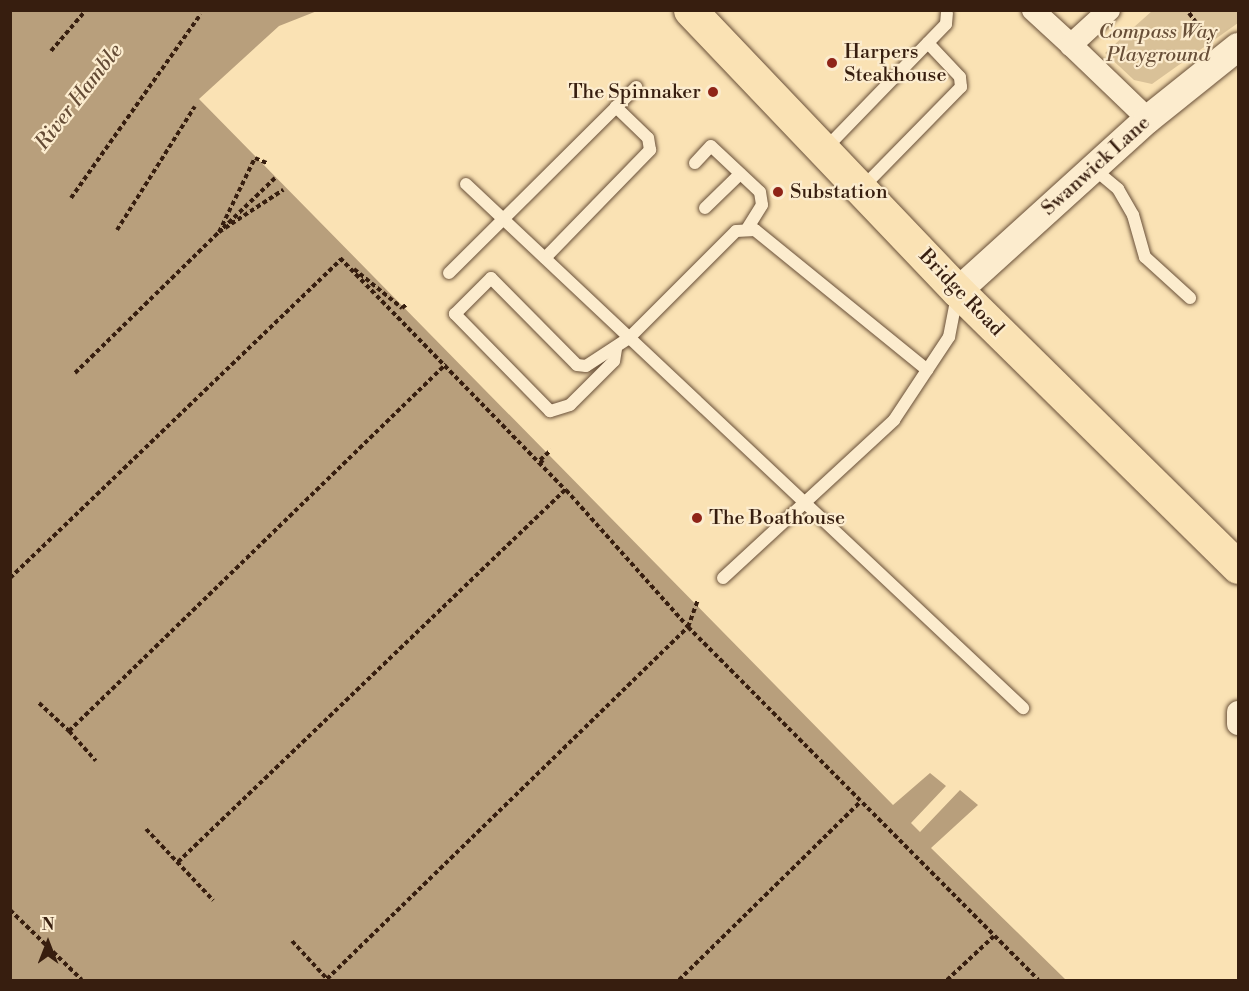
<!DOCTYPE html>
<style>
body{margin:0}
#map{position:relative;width:1249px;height:991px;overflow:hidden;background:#fae2b4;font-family:"Libre Bodoni",serif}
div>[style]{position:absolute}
.green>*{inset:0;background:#d9c198}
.water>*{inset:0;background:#b89f7c}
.path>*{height:4px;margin-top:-2px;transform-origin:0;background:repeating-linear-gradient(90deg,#371e0f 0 4.5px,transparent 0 7.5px)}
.roads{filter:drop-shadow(0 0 2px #684f38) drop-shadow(0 0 2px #684f38)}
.service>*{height:12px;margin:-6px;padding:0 6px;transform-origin:6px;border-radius:6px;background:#fcecce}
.minor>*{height:22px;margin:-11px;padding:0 11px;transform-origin:11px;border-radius:11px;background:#fcecce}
.tertiary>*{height:28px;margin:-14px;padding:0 14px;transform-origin:14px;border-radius:14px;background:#fcecce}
.primary>*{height:33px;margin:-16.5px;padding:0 16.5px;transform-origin:16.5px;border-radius:16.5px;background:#fae2b4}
.dots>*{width:16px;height:16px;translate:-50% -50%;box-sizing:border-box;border:3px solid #fcecce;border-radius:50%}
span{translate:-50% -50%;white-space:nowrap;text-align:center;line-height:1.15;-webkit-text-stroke:4.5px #fcecce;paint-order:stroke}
.park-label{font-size:20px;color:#684f38;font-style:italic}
.poi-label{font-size:20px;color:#371e0f}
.left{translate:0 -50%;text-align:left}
.right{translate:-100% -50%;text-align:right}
.street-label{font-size:20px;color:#371e0f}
.water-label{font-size:21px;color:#644b35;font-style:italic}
.frame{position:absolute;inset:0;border:12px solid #371e0f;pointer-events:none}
.north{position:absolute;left:18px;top:913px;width:60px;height:60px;-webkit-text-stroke:4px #fcecce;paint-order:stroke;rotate:0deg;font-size:16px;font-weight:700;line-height:24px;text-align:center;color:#371e0f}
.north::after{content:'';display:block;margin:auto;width:21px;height:27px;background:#371e0f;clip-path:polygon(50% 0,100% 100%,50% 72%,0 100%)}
</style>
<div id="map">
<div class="green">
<i style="clip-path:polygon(1152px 11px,1238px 11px,1238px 23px,1152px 84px,1134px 80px,1105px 53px)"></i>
</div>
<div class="water">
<i style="clip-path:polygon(10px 11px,317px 11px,279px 26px,199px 99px,893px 805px,930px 773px,946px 786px,911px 823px,920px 832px,960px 790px,978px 805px,931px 848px,1066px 980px,11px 980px)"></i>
</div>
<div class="path">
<i style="left:1189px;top:13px;width:35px;rotate:53deg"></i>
<i style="left:51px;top:51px;width:54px;rotate:-49.5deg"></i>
<i style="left:275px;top:178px;width:78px;rotate:136deg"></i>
<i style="left:219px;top:232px;width:77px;rotate:-33.3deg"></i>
<i style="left:71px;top:198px;width:225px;rotate:-54.8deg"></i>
<i style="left:117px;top:230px;width:146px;rotate:-57.8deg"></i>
<i style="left:340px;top:258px;width:324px;rotate:45.8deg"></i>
<i style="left:566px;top:490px;width:183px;rotate:48.3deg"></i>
<i style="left:688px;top:627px;width:497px;rotate:45.2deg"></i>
<i style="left:354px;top:269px;width:62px;rotate:39.1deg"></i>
<i style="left:402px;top:308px;width:6px;rotate:-39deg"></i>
<i style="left:75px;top:373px;width:202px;rotate:-44.4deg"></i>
<i style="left:219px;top:232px;width:82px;rotate:-64.1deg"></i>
<i style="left:255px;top:158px;width:13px;rotate:23deg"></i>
<i style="left:543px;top:463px;width:4px;rotate:-135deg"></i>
<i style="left:540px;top:460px;width:15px;rotate:-42deg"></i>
<i style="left:10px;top:578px;width:460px;rotate:-43.9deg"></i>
<i style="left:39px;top:703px;width:41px;rotate:43deg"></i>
<i style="left:69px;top:731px;width:526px;rotate:-44.23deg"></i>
<i style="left:69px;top:731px;width:40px;rotate:48deg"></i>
<i style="left:146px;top:829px;width:98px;rotate:46.7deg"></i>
<i style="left:178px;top:862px;width:538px;rotate:-43.87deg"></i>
<i style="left:10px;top:910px;width:100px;rotate:44.2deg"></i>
<i style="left:292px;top:941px;width:53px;rotate:47.3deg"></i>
<i style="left:327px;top:979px;width:504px;rotate:-44.28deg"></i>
<i style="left:688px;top:627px;width:29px;rotate:-70deg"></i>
<i style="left:679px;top:980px;width:255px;rotate:-44.5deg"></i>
<i style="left:947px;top:980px;width:64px;rotate:-43.1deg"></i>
</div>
<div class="roads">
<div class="service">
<i style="left:825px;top:149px;width:174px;rotate:-45.9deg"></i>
<i style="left:946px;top:24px;width:11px;rotate:-85deg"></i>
<i style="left:695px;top:163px;width:23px;rotate:-47deg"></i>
<i style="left:711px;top:146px;width:67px;rotate:43.2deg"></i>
<i style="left:760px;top:192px;width:13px;rotate:81deg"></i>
<i style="left:762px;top:205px;width:28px;rotate:122deg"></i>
<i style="left:1093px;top:168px;width:33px;rotate:40deg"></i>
<i style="left:1118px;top:189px;width:30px;rotate:60deg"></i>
<i style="left:1133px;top:215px;width:44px;rotate:74.1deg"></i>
<i style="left:1145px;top:257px;width:61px;rotate:42.3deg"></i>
<i style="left:466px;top:184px;width:765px;rotate:43.25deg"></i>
<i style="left:861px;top:189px;width:143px;rotate:-45.6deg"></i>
<i style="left:961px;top:87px;width:10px;rotate:-96deg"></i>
<i style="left:960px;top:77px;width:47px;rotate:-133.3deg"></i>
<i style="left:705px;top:208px;width:49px;rotate:-44.2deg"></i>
<i style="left:545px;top:258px;width:151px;rotate:-45.8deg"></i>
<i style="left:650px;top:150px;width:12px;rotate:-99deg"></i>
<i style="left:648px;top:138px;width:45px;rotate:-135.9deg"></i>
<i style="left:449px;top:273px;width:264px;rotate:-44.8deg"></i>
<i style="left:616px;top:349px;width:12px;rotate:99deg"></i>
<i style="left:614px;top:361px;width:62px;rotate:135deg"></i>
<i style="left:570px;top:405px;width:21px;rotate:163deg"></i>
<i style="left:550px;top:411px;width:136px;rotate:-134.4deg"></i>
<i style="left:455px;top:314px;width:51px;rotate:-45deg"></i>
<i style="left:491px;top:278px;width:122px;rotate:45.3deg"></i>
<i style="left:577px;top:365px;width:9px;rotate:6deg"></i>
<i style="left:586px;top:366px;width:51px;rotate:-33.1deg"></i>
<i style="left:629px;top:338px;width:151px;rotate:-45deg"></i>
<i style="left:736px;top:231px;width:19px;rotate:-3deg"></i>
<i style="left:755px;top:230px;width:222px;rotate:39.1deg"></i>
<i style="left:723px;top:578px;width:233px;rotate:-42.7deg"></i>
<i style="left:894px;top:420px;width:100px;rotate:-56.5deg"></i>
<i style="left:949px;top:337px;width:42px;rotate:-79deg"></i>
</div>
<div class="minor">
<i style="left:1033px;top:10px;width:52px;rotate:42.6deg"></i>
<i style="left:1109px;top:10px;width:52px;rotate:137.4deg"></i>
<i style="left:1071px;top:45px;width:107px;rotate:43.9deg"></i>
<i style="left:1238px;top:712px;width:12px;rotate:90deg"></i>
</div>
<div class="tertiary">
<i style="left:958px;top:291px;width:256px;rotate:-42.2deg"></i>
<i style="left:1148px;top:119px;width:115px;rotate:-38.7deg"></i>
</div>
<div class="primary">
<i style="left:690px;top:10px;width:388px;rotate:46.4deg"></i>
<i style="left:958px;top:291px;width:393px;rotate:44.6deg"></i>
</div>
</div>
<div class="dots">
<i style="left:832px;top:63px;background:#8f2418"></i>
<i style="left:713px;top:92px;background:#8f2418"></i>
<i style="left:778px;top:192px;background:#8f2418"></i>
<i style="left:697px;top:518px;background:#8f2418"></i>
</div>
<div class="park-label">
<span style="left:1158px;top:44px">Compass Way<br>Playground</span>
</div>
<div class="poi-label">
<span class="left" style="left:844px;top:64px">Harpers<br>Steakhouse</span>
<span class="right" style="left:701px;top:92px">The Spinnaker</span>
<span class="left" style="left:790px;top:192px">Substation</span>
<span class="left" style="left:709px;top:518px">The Boathouse</span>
</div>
<div class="street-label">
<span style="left:1096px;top:166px;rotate:-42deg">Swanwick Lane</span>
<span style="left:961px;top:293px;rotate:46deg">Bridge Road</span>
</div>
<div class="water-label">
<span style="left:79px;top:97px;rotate:-52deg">River Hamble</span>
</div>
<div class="frame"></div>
<div class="north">N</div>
</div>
